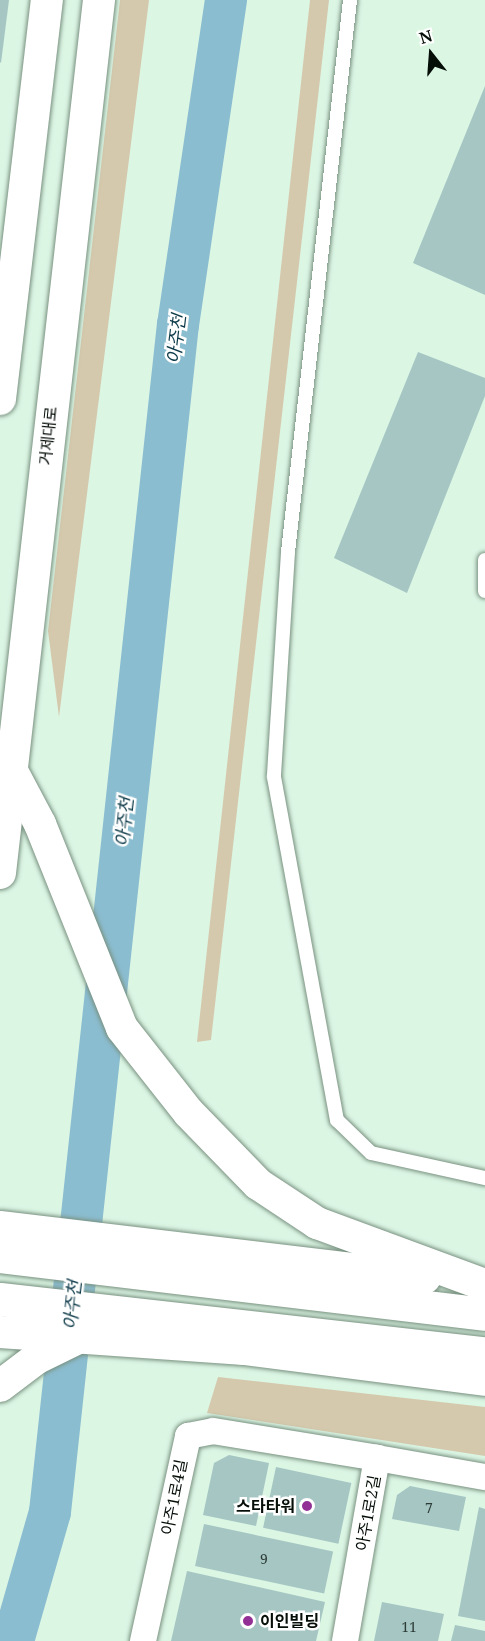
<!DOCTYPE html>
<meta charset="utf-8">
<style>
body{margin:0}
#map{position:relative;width:485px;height:1641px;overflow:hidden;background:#dcf6e4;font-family:"Noto Serif","Noto Sans KR",serif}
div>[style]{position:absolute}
.green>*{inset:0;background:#d5c9ad}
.river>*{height:42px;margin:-21px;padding:0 21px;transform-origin:21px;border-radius:21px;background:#8bbdd0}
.building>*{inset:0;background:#a5c6c3;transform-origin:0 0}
.roads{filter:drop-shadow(0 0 2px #799180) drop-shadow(0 0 2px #799180)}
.service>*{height:14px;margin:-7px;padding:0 7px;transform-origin:7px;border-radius:7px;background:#fff}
.minor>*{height:26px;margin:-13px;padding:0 13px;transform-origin:13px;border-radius:13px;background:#fff}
.tertiary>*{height:32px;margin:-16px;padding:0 16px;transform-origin:16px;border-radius:16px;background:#fff}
.trunk>*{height:33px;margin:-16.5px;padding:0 16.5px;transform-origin:16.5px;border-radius:16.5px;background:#fff}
.dots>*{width:16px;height:16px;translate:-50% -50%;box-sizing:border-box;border:3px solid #fff;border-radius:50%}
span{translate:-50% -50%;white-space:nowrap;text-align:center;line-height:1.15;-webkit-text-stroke:5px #fff;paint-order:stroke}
.number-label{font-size:14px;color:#2e3c37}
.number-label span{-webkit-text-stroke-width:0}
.street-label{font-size:16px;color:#060e08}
.poi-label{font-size:16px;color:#060e08;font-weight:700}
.right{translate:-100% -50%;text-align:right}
.left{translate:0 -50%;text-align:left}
.water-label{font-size:18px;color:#0d3a49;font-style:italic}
.north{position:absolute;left:401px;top:24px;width:60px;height:60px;-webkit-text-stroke:4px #fff;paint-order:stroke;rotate:343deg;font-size:16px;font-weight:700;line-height:24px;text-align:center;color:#060e08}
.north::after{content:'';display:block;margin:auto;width:21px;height:27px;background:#060e08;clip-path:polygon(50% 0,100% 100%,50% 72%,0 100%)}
</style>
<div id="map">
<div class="green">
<i style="clip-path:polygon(120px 0,149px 0,59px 717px,48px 631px)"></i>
<i style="clip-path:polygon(310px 0,329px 0,211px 1040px,197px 1042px)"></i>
<i style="clip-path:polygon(218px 1377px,485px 1407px,485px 1456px,207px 1413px)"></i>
</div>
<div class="river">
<i style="left:13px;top:1641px;width:134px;rotate:-74deg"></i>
<i style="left:50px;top:1512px;width:1194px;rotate:-83.85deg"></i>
<i style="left:178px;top:325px;width:329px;rotate:-81.6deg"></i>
</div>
<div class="building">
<i style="clip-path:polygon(0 0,9px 0,1px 63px,0 62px)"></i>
<i style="clip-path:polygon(485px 86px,485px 295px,413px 263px)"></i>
<i style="clip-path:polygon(418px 352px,485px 378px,485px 396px,407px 593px,334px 558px)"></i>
<i style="clip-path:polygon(229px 1455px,269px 1463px,256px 1526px,203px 1515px,214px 1463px)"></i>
<i style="left:276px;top:1467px;width:77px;height:62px;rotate:12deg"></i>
<i style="clip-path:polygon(410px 1486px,466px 1497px,459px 1531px,392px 1519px,397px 1495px)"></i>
<i style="clip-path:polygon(479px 1507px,485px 1509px,485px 1621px,458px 1616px)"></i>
<i style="left:204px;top:1524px;width:132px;height:43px;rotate:12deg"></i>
<i style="clip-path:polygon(187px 1571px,325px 1602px,316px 1641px,171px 1641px)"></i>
<i style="clip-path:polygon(382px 1602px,444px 1614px,438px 1641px,374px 1641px)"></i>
<i style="clip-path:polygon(455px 1625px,485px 1631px,485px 1641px,451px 1641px)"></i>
</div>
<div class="roads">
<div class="service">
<i style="left:350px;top:0;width:555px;rotate:96.41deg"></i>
<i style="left:288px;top:552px;width:225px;rotate:93.6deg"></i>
<i style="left:274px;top:777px;width:349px;rotate:79.6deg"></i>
<i style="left:337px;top:1120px;width:47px;rotate:44.1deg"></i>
<i style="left:371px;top:1153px;width:117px;rotate:12.4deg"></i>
<i style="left:485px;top:560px;width:31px;rotate:90deg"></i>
</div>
<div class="minor">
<i style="left:143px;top:1641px;width:210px;rotate:-77.6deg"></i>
<i style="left:188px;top:1436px;width:25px;rotate:-11deg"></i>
<i style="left:213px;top:1431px;width:166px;rotate:9.3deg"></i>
<i style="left:345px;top:1641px;width:186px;rotate:-80.1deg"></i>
<i style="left:377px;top:1458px;width:110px;rotate:10deg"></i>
</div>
<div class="tertiary">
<i style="left:0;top:399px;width:402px;rotate:-83.3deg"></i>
<i style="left:13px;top:773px;width:58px;rotate:62.1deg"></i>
<i style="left:40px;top:824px;width:220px;rotate:68.1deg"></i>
<i style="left:122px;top:1028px;width:108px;rotate:51.8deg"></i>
<i style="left:189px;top:1113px;width:99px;rotate:45.8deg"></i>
<i style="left:258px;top:1184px;width:71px;rotate:33.5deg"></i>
<i style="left:317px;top:1223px;width:179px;rotate:20.3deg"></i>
<i style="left:0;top:873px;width:879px;rotate:-83.53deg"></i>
<i style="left:0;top:1227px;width:428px;rotate:6.8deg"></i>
<i style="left:0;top:1332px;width:245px;rotate:4deg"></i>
<i style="left:244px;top:1349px;width:243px;rotate:7.3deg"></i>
<i style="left:0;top:1386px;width:46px;rotate:-37.1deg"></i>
<i style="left:37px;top:1358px;width:46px;rotate:-26deg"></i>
</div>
<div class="trunk">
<i style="left:0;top:1256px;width:488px;rotate:6.8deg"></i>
<i style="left:0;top:1299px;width:488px;rotate:6.4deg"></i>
</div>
</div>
<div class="dots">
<i style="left:307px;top:1506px;background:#923096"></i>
<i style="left:248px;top:1621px;background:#923096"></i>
</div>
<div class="number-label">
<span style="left:429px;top:1508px">7</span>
<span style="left:264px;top:1559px">9</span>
<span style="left:409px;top:1627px">11</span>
</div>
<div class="street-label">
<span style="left:48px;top:436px;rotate:-84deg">거제대로</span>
<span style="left:174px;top:1497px;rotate:-79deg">아주1로4길</span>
<span style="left:368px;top:1513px;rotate:-80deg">아주1로2길</span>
</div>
<div class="poi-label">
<span class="right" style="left:295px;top:1506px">스타타워</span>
<span class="left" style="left:260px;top:1621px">이인빌딩</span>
</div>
<div class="water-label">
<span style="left:176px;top:339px;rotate:-83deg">아주천</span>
<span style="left:124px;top:822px;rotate:-84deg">아주천</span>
<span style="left:72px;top:1305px;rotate:-84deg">아주천</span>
</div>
<div class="north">N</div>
</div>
